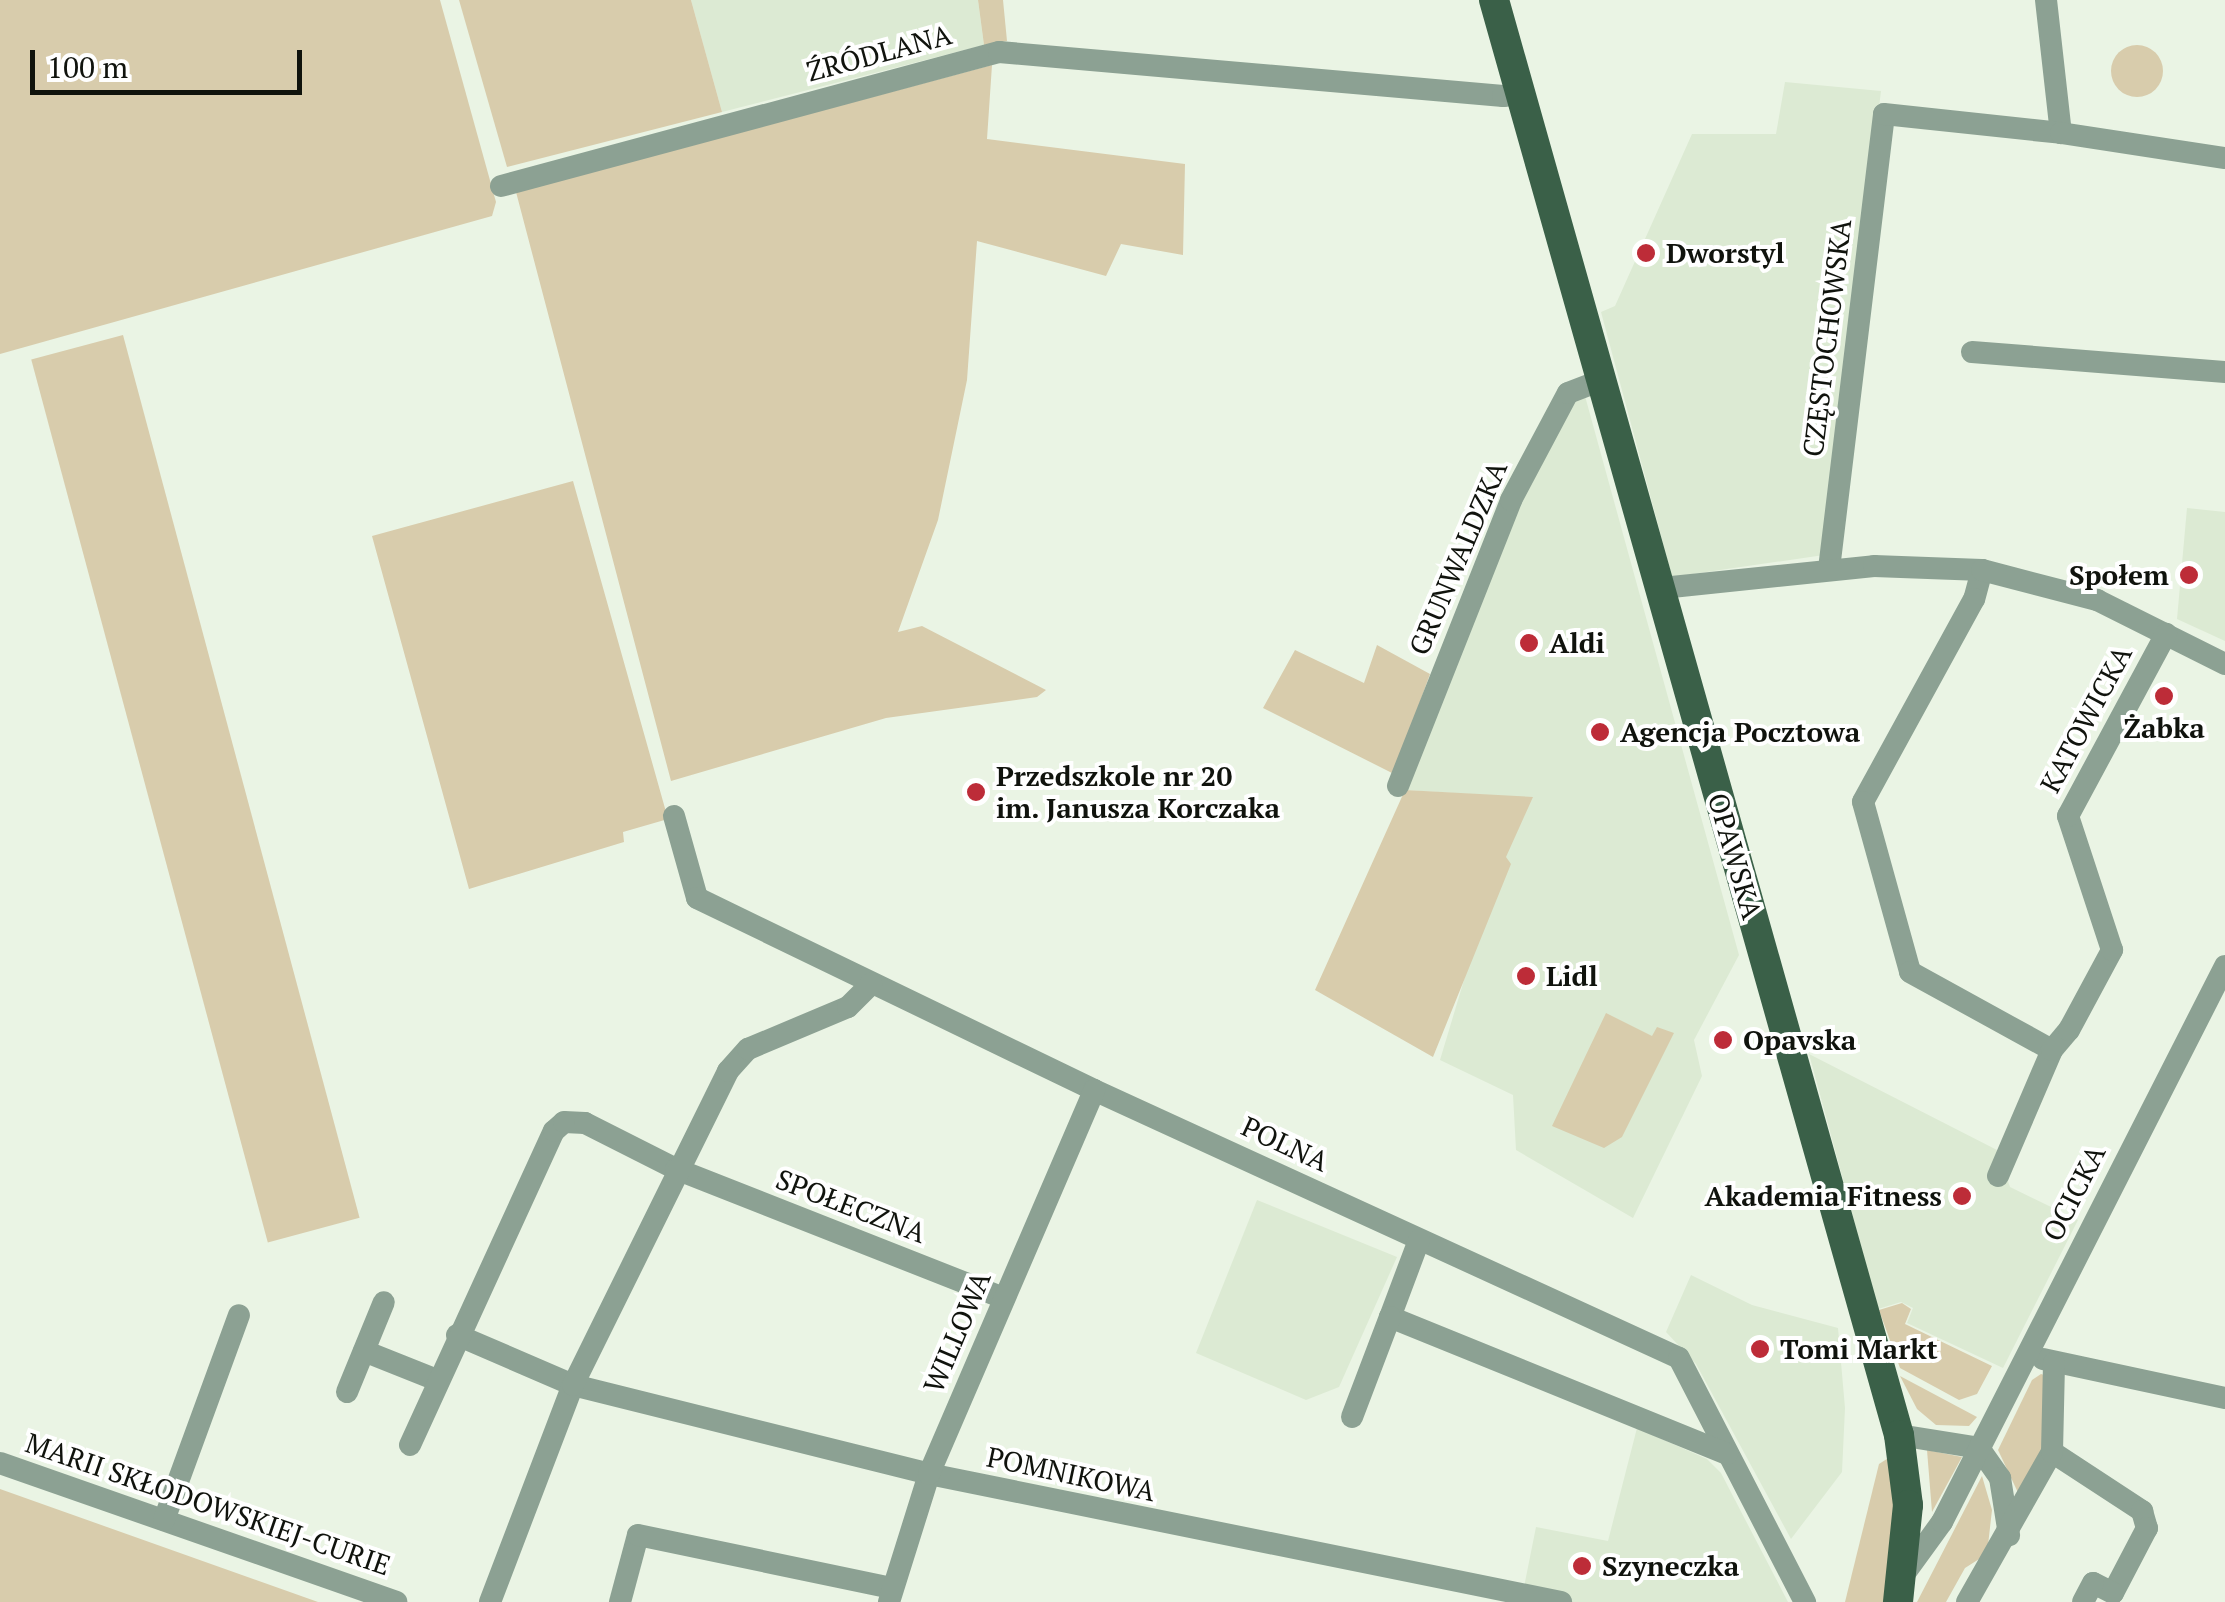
<!DOCTYPE html>
<meta charset="utf-8">
<style>
body{margin:0}
#map{position:relative;width:2225px;height:1602px;overflow:hidden;background:#eaf4e4;font-family:"PT Serif",serif}
div>[style]{position:absolute}
.built>*{inset:0;background:#dcead3}
.green>*{inset:0;background:#d8ccac;transform-origin:0 0}
.round{border-radius:50%}
.minor>*{height:22px;margin:-11px;padding:0 11px;transform-origin:11px;border-radius:11px;background:#8ca193}
.major>*{height:30px;margin:-15px;padding:0 15px;transform-origin:15px;border-radius:15px;background:#3a6048}
.dots>*{width:28px;height:28px;translate:-50% -50%;box-sizing:border-box;border:5px solid #fff;border-radius:50%}
span{translate:-50% -50%;white-space:nowrap;text-align:center;line-height:1.15;-webkit-text-stroke:8px #fff;paint-order:stroke}
.street-label{font-size:28px;color:#10130d}
.poi-label{font-size:28px;color:#10130d;font-weight:700}
.left{translate:0 -50%;text-align:left}
.right{translate:-100% -50%;text-align:right}
.scale{position:absolute;left:30px;top:50px;width:272px;height:45px;box-sizing:border-box;border:5px solid #10130d;border-top:0;padding-left:12px;font-size:30px;line-height:35px;white-space:nowrap;color:#10130d;-webkit-text-stroke:8px #fff;paint-order:stroke}
</style>
<div id="map">
<div class="built">
<i style="clip-path:polygon(691px 0,978px 0,984px 45px,722px 112px)"></i>
<i style="clip-path:polygon(1785px 82px,1881px 91px,1824px 555px,1672px 577px,1601px 312px,1615px 306px,1692px 134px,1776px 134px)"></i>
<i style="clip-path:polygon(1585px 396px,1739px 955px,1694px 1040px,1702px 1076px,1633px 1218px,1516px 1150px,1513px 1095px,1440px 1060px,1519px 797px,1405px 790px,1490px 567px,1569px 404px)"></i>
<i style="clip-path:polygon(2187px 508px,2225px 512px,2225px 641px,2177px 619px)"></i>
<i style="clip-path:polygon(1809px 1054px,1997px 1150px,2010px 1187px,2078px 1220px,2003px 1368px,1907px 1323px,1913px 1308px,1901px 1302px,1878px 1309px)"></i>
<i style="clip-path:polygon(1257px 1200px,1397px 1257px,1339px 1387px,1306px 1400px,1196px 1353px)"></i>
<i style="clip-path:polygon(1691px 1275px,1752px 1305px,1838px 1328px,1845px 1408px,1842px 1472px,1791px 1539px,1696px 1364px,1666px 1332px)"></i>
<i style="clip-path:polygon(1637px 1428px,1707px 1459px,1721px 1473px,1788px 1602px,1562px 1602px,1524px 1587px,1536px 1527px,1608px 1541px)"></i>
</div>
<div class="green">
<i style="clip-path:polygon(0 0,440px 0,496px 202px,492px 216px,0 354px)"></i>
<i style="clip-path:polygon(459px 0,691px 0,722px 112px,507px 167px)"></i>
<i style="clip-path:polygon(978px 0,1003px 0,1007px 41px,984px 45px)"></i>
<i class="round" style="left:2111px;top:45px;width:52px;height:52px"></i>
<i style="clip-path:polygon(992px 65px,987px 139px,1185px 164px,1183px 255px,1121px 244px,1106px 276px,977px 241px,967px 380px,938px 520px,898px 632px,922px 626px,1046px 690px,1037px 697px,886px 718px,671px 781px,516px 192px)"></i>
<i style="left:123px;top:335px;width:914px;height:95px;rotate:75deg"></i>
<i style="clip-path:polygon(573px 481px,668px 819px,623px 832px,624px 842px,469px 889px,372px 536px)"></i>
<i style="clip-path:polygon(1377px 645px,1430px 674px,1394px 774px,1263px 708px,1295px 650px,1364px 683px)"></i>
<i style="clip-path:polygon(1405px 790px,1533px 797px,1506px 857px,1511px 864px,1433px 1057px,1315px 990px)"></i>
<i style="clip-path:polygon(1606px 1013px,1652px 1036px,1657px 1027px,1674px 1033px,1622px 1137px,1604px 1148px,1552px 1126px)"></i>
<i style="clip-path:polygon(1902px 1303px,1911px 1309px,1905px 1324px,1992px 1366px,1977px 1394px,1959px 1400px,1900px 1368px,1879px 1310px)"></i>
<i style="clip-path:polygon(2041px 1374px,2047px 1376px,2043px 1456px,2021px 1499px,1998px 1450px,2032px 1380px)"></i>
<i style="clip-path:polygon(1900px 1376px,1977px 1417px,1969px 1426px,1936px 1425px,1917px 1409px)"></i>
<i style="clip-path:polygon(1927px 1450px,1962px 1457px,1932px 1512px)"></i>
<i style="clip-path:polygon(1893px 1455px,1899px 1495px,1888px 1602px,1845px 1602px,1879px 1464px)"></i>
<i style="clip-path:polygon(1982px 1476px,1992px 1510px,1987px 1554px,1965px 1568px,1946px 1602px,1917px 1602px)"></i>
<i style="clip-path:polygon(0 1489px,318px 1602px,0 1602px)"></i>
</div>
<div class="minor">
<i style="left:2046px;top:0;width:134px;rotate:83.6deg"></i>
<i style="left:501px;top:186px;width:516px;rotate:-15.06deg"></i>
<i style="left:999px;top:52px;width:506px;rotate:4.99deg"></i>
<i style="left:1503px;top:96px;width:18px;rotate:-6deg"></i>
<i style="left:1972px;top:352px;width:254px;rotate:4.5deg"></i>
<i style="left:1829px;top:569px;width:458px;rotate:-83.1deg"></i>
<i style="left:1884px;top:114px;width:178px;rotate:6.1deg"></i>
<i style="left:2061px;top:133px;width:166px;rotate:8.7deg"></i>
<i style="left:1982px;top:570px;width:30px;rotate:105deg"></i>
<i style="left:1974px;top:599px;width:231px;rotate:118.7deg"></i>
<i style="left:1863px;top:802px;width:176px;rotate:74.5deg"></i>
<i style="left:1910px;top:972px;width:162px;rotate:28.8deg"></i>
<i style="left:1662px;top:588px;width:213px;rotate:-5.9deg"></i>
<i style="left:1874px;top:566px;width:108px;rotate:2.1deg"></i>
<i style="left:1982px;top:570px;width:119px;rotate:14.6deg"></i>
<i style="left:2097px;top:600px;width:143px;rotate:26.6deg"></i>
<i style="left:1398px;top:786px;width:308px;rotate:-68.4deg"></i>
<i style="left:1511px;top:500px;width:121px;rotate:-62deg"></i>
<i style="left:1568px;top:393px;width:39px;rotate:-21deg"></i>
<i style="left:674px;top:816px;width:85px;rotate:74.3deg"></i>
<i style="left:697px;top:898px;width:441px;rotate:25.8deg"></i>
<i style="left:1094px;top:1090px;width:643px;rotate:24.61deg"></i>
<i style="left:1679px;top:1358px;width:275px;rotate:62.7deg"></i>
<i style="left:1998px;top:1176px;width:137px;rotate:-66.8deg"></i>
<i style="left:2052px;top:1050px;width:26px;rotate:-50deg"></i>
<i style="left:2069px;top:1030px;width:91px;rotate:-61.7deg"></i>
<i style="left:2112px;top:950px;width:141px;rotate:-108.2deg"></i>
<i style="left:2068px;top:816px;width:207px;rotate:-61.7deg"></i>
<i style="left:1419px;top:1240px;width:82px;rotate:110.6deg"></i>
<i style="left:1390px;top:1317px;width:364px;rotate:22.1deg"></i>
<i style="left:457px;top:1335px;width:126px;rotate:23.3deg"></i>
<i style="left:573px;top:1385px;width:367px;rotate:14deg"></i>
<i style="left:929px;top:1474px;width:645px;rotate:11.45deg"></i>
<i style="left:364px;top:1351px;width:79px;rotate:21.7deg"></i>
<i style="left:2043px;top:1359px;width:186px;rotate:12.1deg"></i>
<i style="left:347px;top:1392px;width:97px;rotate:-67.7deg"></i>
<i style="left:1352px;top:1417px;width:107px;rotate:-69.2deg"></i>
<i style="left:1899px;top:1435px;width:81px;rotate:9.2deg"></i>
<i style="left:1979px;top:1448px;width:37px;rotate:55deg"></i>
<i style="left:2000px;top:1478px;width:58px;rotate:81deg"></i>
<i style="left:410px;top:1445px;width:345px;rotate:-65.4deg"></i>
<i style="left:554px;top:1131px;width:13px;rotate:-42deg"></i>
<i style="left:564px;top:1122px;width:21px;rotate:3deg"></i>
<i style="left:585px;top:1123px;width:102px;rotate:26.8deg"></i>
<i style="left:676px;top:1169px;width:352px;rotate:21.5deg"></i>
<i style="left:2052px;top:1452px;width:108px;rotate:33.2deg"></i>
<i style="left:2142px;top:1511px;width:18px;rotate:74deg"></i>
<i style="left:2147px;top:1528px;width:73px;rotate:117.6deg"></i>
<i style="left:2113px;top:1593px;width:22px;rotate:-153deg"></i>
<i style="left:2093px;top:1583px;width:21px;rotate:118deg"></i>
<i style="left:0;top:1463px;width:420px;rotate:19.3deg"></i>
<i style="left:164px;top:1520px;width:218px;rotate:-69.9deg"></i>
<i style="left:1902px;top:1577px;width:68px;rotate:-54deg"></i>
<i style="left:1942px;top:1522px;width:624px;rotate:-63.02deg"></i>
<i style="left:490px;top:1602px;width:232px;rotate:-69.1deg"></i>
<i style="left:573px;top:1385px;width:350px;rotate:-63.7deg"></i>
<i style="left:728px;top:1071px;width:30px;rotate:-48deg"></i>
<i style="left:748px;top:1049px;width:108px;rotate:-22.8deg"></i>
<i style="left:848px;top:1007px;width:33px;rotate:-45deg"></i>
<i style="left:620px;top:1602px;width:69px;rotate:-75deg"></i>
<i style="left:638px;top:1535px;width:259px;rotate:11.8deg"></i>
<i style="left:889px;top:1602px;width:134px;rotate:-72.6deg"></i>
<i style="left:929px;top:1474px;width:418px;rotate:-66.7deg"></i>
<i style="left:1967px;top:1602px;width:172px;rotate:-60.5deg"></i>
<i style="left:2052px;top:1452px;width:89px;rotate:-88.7deg"></i>
</div>
<div class="major">
<i style="left:1494px;top:0;width:1491px;rotate:74.24deg"></i>
<i style="left:1899px;top:1435px;width:71px;rotate:82.7deg"></i>
<i style="left:1908px;top:1505px;width:98px;rotate:95.9deg"></i>
</div>
<div class="dots">
<i style="left:1646px;top:253px;background:#bd2c38"></i>
<i style="left:2189px;top:575px;background:#bd2c38"></i>
<i style="left:1529px;top:643px;background:#bd2c38"></i>
<i style="left:2164px;top:696px;background:#bd2c38"></i>
<i style="left:1600px;top:732px;background:#bd2c38"></i>
<i style="left:976px;top:792px;background:#bd2c38"></i>
<i style="left:1526px;top:976px;background:#bd2c38"></i>
<i style="left:1723px;top:1040px;background:#bd2c38"></i>
<i style="left:1962px;top:1196px;background:#bd2c38"></i>
<i style="left:1760px;top:1349px;background:#bd2c38"></i>
<i style="left:1582px;top:1566px;background:#bd2c38"></i>
</div>
<div class="street-label">
<span style="left:879px;top:53px;rotate:-15deg">ŹRÓDLANA</span>
<span style="left:1827px;top:338px;rotate:-83deg">CZĘSTOCHOWSKA</span>
<span style="left:1458px;top:558px;rotate:-67deg">GRUNWALDZKA</span>
<span style="left:2086px;top:719px;rotate:-62deg">KATOWICKA</span>
<span style="left:1735px;top:856px;rotate:74deg">OPAWSKA</span>
<span style="left:1285px;top:1144px;rotate:25deg">POLNA</span>
<span style="left:2074px;top:1193px;rotate:-63deg">OCICKA</span>
<span style="left:851px;top:1206px;rotate:21deg">SPOŁECZNA</span>
<span style="left:957px;top:1332px;rotate:-67deg">WILLOWA</span>
<span style="left:1071px;top:1474px;rotate:12deg">POMNIKOWA</span>
<span style="left:208px;top:1504px;rotate:19deg">MARII SKŁODOWSKIEJ-CURIE</span>
</div>
<div class="poi-label">
<span class="left" style="left:1666px;top:253px">Dworstyl</span>
<span class="right" style="left:2169px;top:575px">Społem</span>
<span class="left" style="left:1549px;top:643px">Aldi</span>
<span style="left:2164px;top:728px">Żabka</span>
<span class="left" style="left:1620px;top:732px">Agencja Pocztowa</span>
<span class="left" style="left:996px;top:792px">Przedszkole nr 20<br>im. Janusza Korczaka</span>
<span class="left" style="left:1546px;top:976px">Lidl</span>
<span class="left" style="left:1743px;top:1040px">Opavska</span>
<span class="right" style="left:1942px;top:1196px">Akademia Fitness</span>
<span class="left" style="left:1780px;top:1349px">Tomi Markt</span>
<span class="left" style="left:1602px;top:1566px">Szyneczka</span>
</div>
<div class="scale">100 m</div>
</div>
